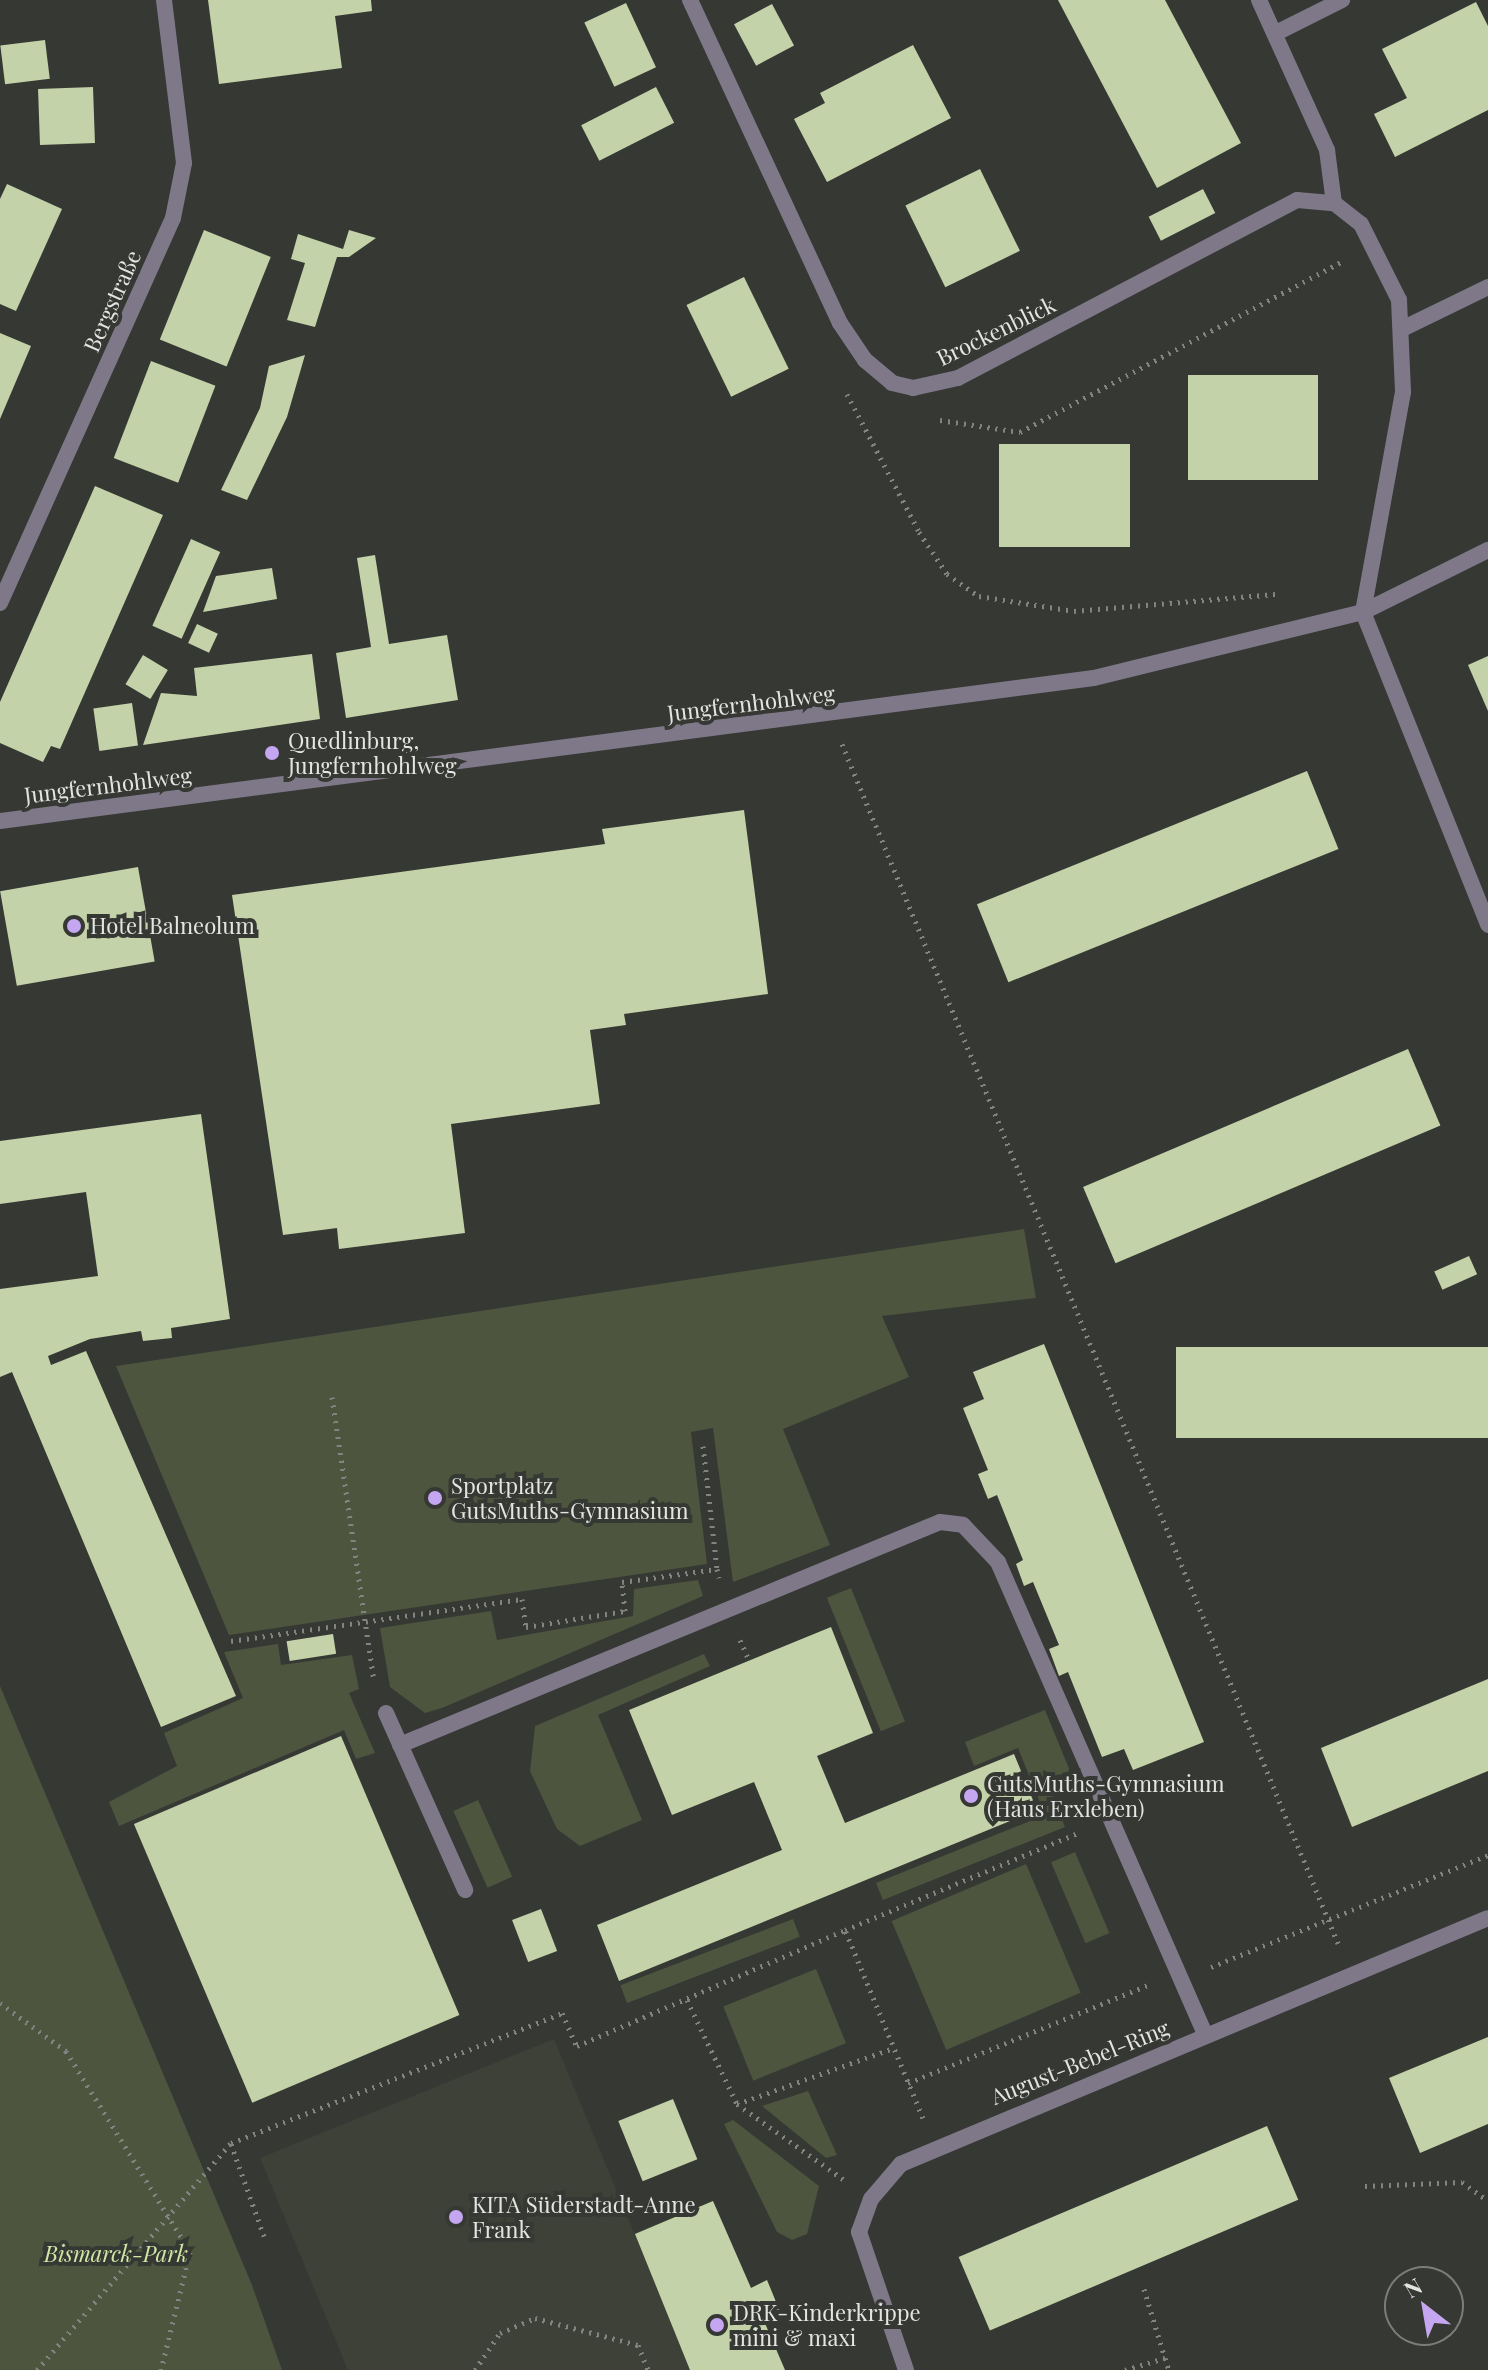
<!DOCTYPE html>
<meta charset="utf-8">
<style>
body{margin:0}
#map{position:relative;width:1488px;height:2370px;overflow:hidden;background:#363834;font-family:"Playfair Display",serif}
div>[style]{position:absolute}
.built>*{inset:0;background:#3d4137}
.green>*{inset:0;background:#4d553e;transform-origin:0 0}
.building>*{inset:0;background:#c3d2a8;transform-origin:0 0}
.path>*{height:5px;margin-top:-2.5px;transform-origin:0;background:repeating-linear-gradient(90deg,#838481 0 2px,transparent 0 8px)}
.service>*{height:16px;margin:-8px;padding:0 8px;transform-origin:8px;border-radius:8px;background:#7f7889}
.minor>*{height:16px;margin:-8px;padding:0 8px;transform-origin:8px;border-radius:8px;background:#7f7889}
.dots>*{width:22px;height:22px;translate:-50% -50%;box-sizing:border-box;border:4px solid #363834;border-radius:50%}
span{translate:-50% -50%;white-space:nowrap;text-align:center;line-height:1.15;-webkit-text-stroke:8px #363834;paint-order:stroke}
.street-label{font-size:22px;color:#e4e5e2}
.poi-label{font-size:22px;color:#e4e5e2}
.left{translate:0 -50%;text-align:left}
.park-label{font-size:22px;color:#d1e8a6;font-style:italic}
.north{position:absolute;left:1384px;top:2266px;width:80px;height:80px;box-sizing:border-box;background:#363834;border:2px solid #7c7d7a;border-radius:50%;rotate:329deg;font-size:22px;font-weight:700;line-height:32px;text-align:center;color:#e4e5e2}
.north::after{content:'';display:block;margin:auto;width:28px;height:36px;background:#c5a6f0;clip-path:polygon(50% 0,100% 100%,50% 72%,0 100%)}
</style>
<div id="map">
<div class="built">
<i style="clip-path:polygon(554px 2039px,634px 2233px,713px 2201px,751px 2287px,767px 2280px,781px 2314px,765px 2321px,785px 2370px,348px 2370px,260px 2158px)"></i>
</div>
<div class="green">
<i style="clip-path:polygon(1024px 1229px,1036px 1298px,882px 1316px,909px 1377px,783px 1429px,830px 1545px,733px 1582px,713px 1428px,691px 1432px,707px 1564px,229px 1635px,116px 1366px)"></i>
<i style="clip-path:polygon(698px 1580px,703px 1596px,442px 1708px,425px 1713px,390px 1687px,380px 1628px,491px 1611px,497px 1640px,633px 1616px,634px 1589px)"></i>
<i style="left:851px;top:1588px;width:144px;height:26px;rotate:68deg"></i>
<i style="clip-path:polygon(278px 1644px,281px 1665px,352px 1655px,359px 1689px,349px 1693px,375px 1753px,356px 1759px,344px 1730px,119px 1826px,109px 1802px,177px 1766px,164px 1733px,243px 1698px,224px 1652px)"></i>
<i style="clip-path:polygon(704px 1654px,710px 1666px,598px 1715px,642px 1820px,580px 1846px,557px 1829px,530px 1771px,535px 1726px)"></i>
<i style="clip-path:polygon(0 1686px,252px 2285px,282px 2370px,0 2370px)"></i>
<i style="clip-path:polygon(1045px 1710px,1070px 1771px,1046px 1780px,1065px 1827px,883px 1900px,876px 1883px,1045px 1815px,1018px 1748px,974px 1766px,965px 1742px)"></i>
<i style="left:478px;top:1800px;width:84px;height:27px;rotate:66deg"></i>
<i style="left:1075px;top:1852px;width:88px;height:26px;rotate:67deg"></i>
<i style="left:1026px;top:1864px;width:140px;height:146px;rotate:67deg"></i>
<i style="left:793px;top:1919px;width:19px;height:185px;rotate:69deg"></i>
<i style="left:816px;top:1969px;width:80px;height:100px;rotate:68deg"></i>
<i style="clip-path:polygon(808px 2091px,837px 2155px,826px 2158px,762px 2106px)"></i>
<i style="clip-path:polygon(733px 2120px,819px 2186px,807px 2234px,792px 2240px,777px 2232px,724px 2124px)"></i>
</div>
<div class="building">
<i style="clip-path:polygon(208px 0,371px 0,372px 11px,335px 16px,342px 68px,219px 84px)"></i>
<i style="clip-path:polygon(1058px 0,1165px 0,1241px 143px,1157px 188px)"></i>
<i style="clip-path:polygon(1476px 2px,1488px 26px,1488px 110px,1395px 157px,1374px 114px,1407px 98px,1382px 49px)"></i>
<i style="left:626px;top:3px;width:71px;height:46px;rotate:65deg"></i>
<i style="left:772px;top:4px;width:47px;height:43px;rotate:62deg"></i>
<i style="left:45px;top:40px;width:39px;height:45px;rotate:83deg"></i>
<i style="clip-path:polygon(913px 45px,951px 118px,827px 182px,794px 119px,825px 103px,820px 93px)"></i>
<i style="left:93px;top:87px;width:56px;height:55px;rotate:88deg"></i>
<i style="left:656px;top:87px;width:40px;height:84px;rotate:63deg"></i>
<i style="left:980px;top:169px;width:91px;height:83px;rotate:64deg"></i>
<i style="clip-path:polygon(7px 184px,62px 209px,16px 311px,0 304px,0 199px)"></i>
<i style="left:1203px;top:189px;width:27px;height:61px;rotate:63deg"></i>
<i style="left:204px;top:230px;width:72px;height:118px;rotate:22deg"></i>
<i style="clip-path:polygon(349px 230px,376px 238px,349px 257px,337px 257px,315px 327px,287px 320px,305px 263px,291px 259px,298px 234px,343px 249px)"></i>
<i style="left:744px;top:277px;width:102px;height:64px;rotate:64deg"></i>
<i style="clip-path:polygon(0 333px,31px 346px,0 419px)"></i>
<i style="clip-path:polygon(305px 355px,287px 417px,247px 500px,221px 490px,260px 408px,269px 366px)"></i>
<i style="left:151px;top:361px;width:69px;height:104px;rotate:21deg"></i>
<i style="left:1318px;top:375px;width:105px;height:130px;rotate:90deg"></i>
<i style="left:999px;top:444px;width:131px;height:103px"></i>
<i style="clip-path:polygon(95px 486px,163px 515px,60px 749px,51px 746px,43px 762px,0 743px,0 702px)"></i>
<i style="left:191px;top:539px;width:32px;height:95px;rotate:24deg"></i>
<i style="clip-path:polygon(375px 555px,389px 644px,447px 635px,458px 700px,346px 718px,336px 653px,371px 647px,357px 558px)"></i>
<i style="clip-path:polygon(272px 568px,277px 599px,203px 612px,216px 576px)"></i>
<i style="left:197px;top:624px;width:23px;height:21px;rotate:25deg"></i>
<i style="clip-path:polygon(312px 654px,320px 719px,143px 745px,161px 693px,197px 696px,194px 668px)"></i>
<i style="left:143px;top:655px;width:29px;height:34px;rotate:31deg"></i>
<i style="clip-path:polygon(1488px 656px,1488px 711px,1468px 665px)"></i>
<i style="left:132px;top:703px;width:43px;height:39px;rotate:82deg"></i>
<i style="left:1307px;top:771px;width:84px;height:356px;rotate:68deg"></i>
<i style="clip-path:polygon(744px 810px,768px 994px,624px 1014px,626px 1025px,590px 1030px,600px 1104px,451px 1124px,465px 1233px,339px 1249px,337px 1228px,283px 1235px,232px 895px,605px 844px,602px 829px)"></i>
<i style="left:138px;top:867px;width:96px;height:140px;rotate:80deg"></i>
<i style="left:1408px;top:1049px;width:83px;height:353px;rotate:67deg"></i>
<i style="clip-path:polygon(201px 1114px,230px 1319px,171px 1328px,172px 1338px,143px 1341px,141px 1331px,90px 1339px,48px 1356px,51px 1365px,86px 1351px,236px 1696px,161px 1727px,12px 1372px,0 1377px,0 1289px,98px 1276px,86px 1192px,0 1204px,0 1141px)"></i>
<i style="left:1469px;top:1256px;width:20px;height:38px;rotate:66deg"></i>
<i style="clip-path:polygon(1044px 1344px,1204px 1742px,1133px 1770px,1124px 1749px,1102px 1757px,1068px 1672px,1059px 1676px,1049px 1649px,1059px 1645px,1033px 1582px,1024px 1586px,1016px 1564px,1023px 1560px,997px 1495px,988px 1499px,978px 1474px,988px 1470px,963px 1408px,984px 1399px,973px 1372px)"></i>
<i style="left:1488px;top:1347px;width:91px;height:312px;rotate:90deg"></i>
<i style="clip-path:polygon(831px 1627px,873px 1733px,817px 1756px,845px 1823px,1014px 1754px,1037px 1810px,619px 1981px,597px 1925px,782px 1850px,754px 1782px,672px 1815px,629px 1710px)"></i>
<i style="left:333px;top:1634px;width:20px;height:47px;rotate:81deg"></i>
<i style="clip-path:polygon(1488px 1679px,1488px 1771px,1352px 1827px,1321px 1748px)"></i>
<i style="left:341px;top:1736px;width:303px;height:225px;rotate:67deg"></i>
<i style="left:541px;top:1909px;width:45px;height:31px;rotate:69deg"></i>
<i style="clip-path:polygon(1488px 2037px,1488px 2124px,1420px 2153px,1389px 2078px)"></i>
<i style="left:673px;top:2099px;width:65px;height:59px;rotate:68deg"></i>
<i style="left:1267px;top:2126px;width:80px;height:335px;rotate:67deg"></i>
<i style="clip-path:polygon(713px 2201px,751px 2288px,767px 2280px,781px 2314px,764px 2321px,785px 2370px,690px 2370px,635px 2234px)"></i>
</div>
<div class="path">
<i style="left:847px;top:394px;width:156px;rotate:62.4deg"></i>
<i style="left:919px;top:532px;width:50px;rotate:56.3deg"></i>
<i style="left:947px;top:574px;width:39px;rotate:35deg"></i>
<i style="left:979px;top:596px;width:96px;rotate:9deg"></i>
<i style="left:1074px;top:611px;width:205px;rotate:-4.8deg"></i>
<i style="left:940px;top:420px;width:81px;rotate:8.5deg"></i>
<i style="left:1020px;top:432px;width:365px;rotate:-27.9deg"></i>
<i style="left:842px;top:744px;width:1298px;rotate:67.53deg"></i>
<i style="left:332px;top:1397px;width:287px;rotate:81.6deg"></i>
<i style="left:703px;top:1446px;width:123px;rotate:83.5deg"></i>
<i style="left:740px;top:1640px;width:22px;rotate:66deg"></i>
<i style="left:231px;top:1641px;width:294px;rotate:-8.2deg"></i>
<i style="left:522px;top:1599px;width:28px;rotate:82deg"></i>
<i style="left:526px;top:1627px;width:100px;rotate:-9.2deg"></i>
<i style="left:625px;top:1611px;width:29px;rotate:-96deg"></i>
<i style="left:622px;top:1582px;width:96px;rotate:-7.8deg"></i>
<i style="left:717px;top:1569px;width:9px;rotate:77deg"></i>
<i style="left:1211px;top:1967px;width:299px;rotate:-22deg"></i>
<i style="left:687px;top:2000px;width:115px;rotate:64.3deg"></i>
<i style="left:737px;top:2104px;width:130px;rotate:35.3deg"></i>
<i style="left:0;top:2003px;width:82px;rotate:36deg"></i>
<i style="left:66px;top:2051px;width:236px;rotate:58.3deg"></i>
<i style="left:190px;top:2252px;width:122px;rotate:103.8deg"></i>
<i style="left:908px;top:2083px;width:259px;rotate:-22.2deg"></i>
<i style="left:737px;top:2104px;width:166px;rotate:-19.7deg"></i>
<i style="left:923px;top:2118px;width:204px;rotate:-112.5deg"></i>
<i style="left:845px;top:1930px;width:255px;rotate:-22.6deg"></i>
<i style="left:231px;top:2144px;width:98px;rotate:70.3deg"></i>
<i style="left:1365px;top:2186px;width:97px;rotate:-2.4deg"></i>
<i style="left:1462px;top:2182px;width:32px;rotate:36deg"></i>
<i style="left:1144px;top:2289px;width:72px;rotate:73.1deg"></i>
<i style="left:37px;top:2370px;width:299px;rotate:-49.5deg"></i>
<i style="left:231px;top:2143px;width:356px;rotate:-21.4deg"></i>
<i style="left:562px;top:2013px;width:36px;rotate:66deg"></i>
<i style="left:577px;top:2046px;width:292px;rotate:-23.4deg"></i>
<i style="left:475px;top:2370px;width:45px;rotate:-56deg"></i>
<i style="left:500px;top:2333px;width:38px;rotate:-23deg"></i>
<i style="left:535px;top:2318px;width:106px;rotate:14.7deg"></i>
<i style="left:638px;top:2345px;width:27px;rotate:68deg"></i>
<i style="left:1125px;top:2370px;width:42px;rotate:-16.7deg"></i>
<i style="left:1165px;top:2358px;width:13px;rotate:72deg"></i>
</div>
<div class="service">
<i style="left:386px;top:1713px;width:194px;rotate:65.9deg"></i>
<i style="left:400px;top:1745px;width:584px;rotate:-22.44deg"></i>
<i style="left:940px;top:1522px;width:23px;rotate:7deg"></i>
<i style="left:963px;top:1525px;width:51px;rotate:46.6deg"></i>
<i style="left:998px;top:1562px;width:515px;rotate:66.32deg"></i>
</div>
<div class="minor">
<i style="left:690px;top:0;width:356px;rotate:65.1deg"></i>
<i style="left:840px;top:323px;width:45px;rotate:56deg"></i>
<i style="left:865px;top:360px;width:35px;rotate:40deg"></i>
<i style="left:892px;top:383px;width:22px;rotate:13deg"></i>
<i style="left:913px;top:388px;width:46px;rotate:-12.5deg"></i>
<i style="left:958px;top:378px;width:383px;rotate:-27.7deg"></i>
<i style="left:1297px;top:200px;width:37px;rotate:5deg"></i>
<i style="left:1259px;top:0;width:165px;rotate:65.6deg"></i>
<i style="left:1327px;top:150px;width:53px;rotate:82.5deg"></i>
<i style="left:1334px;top:203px;width:34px;rotate:38deg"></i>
<i style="left:1361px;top:224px;width:85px;rotate:63.4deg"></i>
<i style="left:1399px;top:300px;width:92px;rotate:87.5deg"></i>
<i style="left:1403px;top:392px;width:224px;rotate:100.3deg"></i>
<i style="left:1363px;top:612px;width:337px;rotate:68.2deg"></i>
<i style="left:1276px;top:33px;width:74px;rotate:-26.6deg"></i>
<i style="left:1406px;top:327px;width:91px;rotate:-26deg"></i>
<i style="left:0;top:603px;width:422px;rotate:-65.8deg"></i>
<i style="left:173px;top:218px;width:56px;rotate:-78.7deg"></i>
<i style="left:184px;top:163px;width:164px;rotate:-97deg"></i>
<i style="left:0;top:821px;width:1103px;rotate:-7.45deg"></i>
<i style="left:1094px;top:678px;width:277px;rotate:-13.8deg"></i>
<i style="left:1363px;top:612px;width:140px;rotate:-26.4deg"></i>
<i style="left:906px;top:2370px;width:146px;rotate:-108.8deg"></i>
<i style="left:859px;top:2232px;width:35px;rotate:-70deg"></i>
<i style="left:871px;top:2199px;width:46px;rotate:-49.4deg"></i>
<i style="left:901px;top:2164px;width:636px;rotate:-22.74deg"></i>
</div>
<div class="dots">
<i style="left:272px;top:753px;background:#c5a6f0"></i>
<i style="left:74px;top:926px;background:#c5a6f0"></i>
<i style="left:435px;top:1498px;background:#c5a6f0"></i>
<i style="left:971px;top:1796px;background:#c5a6f0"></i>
<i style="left:456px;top:2217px;background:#c5a6f0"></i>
<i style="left:717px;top:2325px;background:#c5a6f0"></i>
</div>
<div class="street-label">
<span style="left:112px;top:301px;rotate:-66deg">Bergstraße</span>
<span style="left:996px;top:331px;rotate:-26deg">Brockenblick</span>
<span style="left:751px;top:703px;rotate:-7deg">Jungfernhohlweg</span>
<span style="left:108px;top:785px;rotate:-7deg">Jungfernhohlweg</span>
<span style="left:1080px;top:2062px;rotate:-22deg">August-Bebel-Ring</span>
</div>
<div class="poi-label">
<span class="left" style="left:288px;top:753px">Quedlinburg,<br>Jungfernhohlweg</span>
<span class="left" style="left:90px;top:926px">Hotel Balneolum</span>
<span class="left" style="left:451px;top:1498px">Sportplatz<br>GutsMuths-Gymnasium</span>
<span class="left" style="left:987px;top:1796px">GutsMuths-Gymnasium<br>(Haus Erxleben)</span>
<span class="left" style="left:472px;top:2217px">KITA Süderstadt-Anne<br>Frank</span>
<span class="left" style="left:733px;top:2325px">DRK-Kinderkrippe<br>mini &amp; maxi</span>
</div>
<div class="park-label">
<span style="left:116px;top:2254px">Bismarck-Park</span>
</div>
<div class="north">N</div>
</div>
